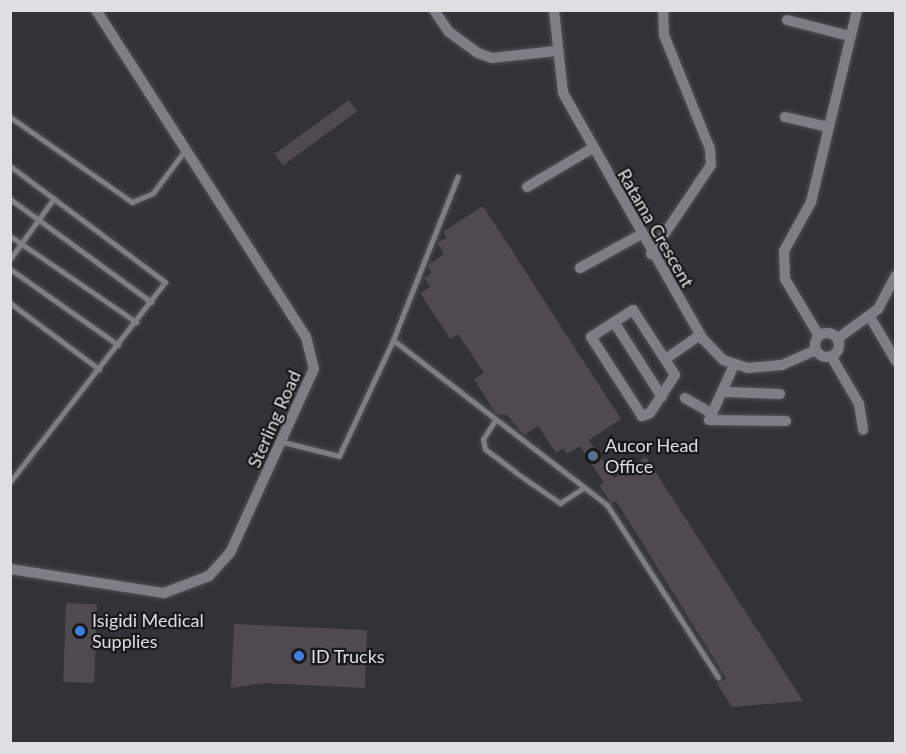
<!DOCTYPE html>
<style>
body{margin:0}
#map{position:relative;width:906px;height:754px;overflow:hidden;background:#323238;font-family:Lato,sans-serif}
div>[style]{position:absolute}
.building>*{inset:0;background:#4f4a4f;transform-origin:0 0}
.roads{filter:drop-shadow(0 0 2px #515056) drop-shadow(0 0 2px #515056)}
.service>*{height:5px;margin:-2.5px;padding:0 2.5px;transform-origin:2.5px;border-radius:2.5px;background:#7f7e86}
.minor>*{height:10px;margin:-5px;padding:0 5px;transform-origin:5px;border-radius:5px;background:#7f7e86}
.minor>.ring{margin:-5px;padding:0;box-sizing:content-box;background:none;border:10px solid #7f7e86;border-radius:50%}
.dots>*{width:16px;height:16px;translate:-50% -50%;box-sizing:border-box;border:3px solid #1a1a1d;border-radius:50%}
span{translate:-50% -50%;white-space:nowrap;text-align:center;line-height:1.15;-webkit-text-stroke:4.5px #1a1a1d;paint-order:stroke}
.street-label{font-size:18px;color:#dfdfe3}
.poi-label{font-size:18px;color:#dfdfe3}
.left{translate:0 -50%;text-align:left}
.frame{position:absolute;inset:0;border:12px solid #dfdfe3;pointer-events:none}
</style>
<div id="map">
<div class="building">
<i style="left:349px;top:100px;width:14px;height:92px;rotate:54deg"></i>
<i style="clip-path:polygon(483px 206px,621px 419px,589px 440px,614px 478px,646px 457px,803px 701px,732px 707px,717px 684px,726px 678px,616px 501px,612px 503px,599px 486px,604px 483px,580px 446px,567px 454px,563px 448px,556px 453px,538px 426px,524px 435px,507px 415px,496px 414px,474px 379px,484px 373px,458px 334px,450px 339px,420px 293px,430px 287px,424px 278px,431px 273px,428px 265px,444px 254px,437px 243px,446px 238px,443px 232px)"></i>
<i style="left:66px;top:603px;width:31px;height:79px;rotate:2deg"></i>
<i style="clip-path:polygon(234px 624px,367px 630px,365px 688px,264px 683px,231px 688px)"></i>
</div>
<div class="roads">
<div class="service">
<i style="left:10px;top:117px;width:149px;rotate:34.9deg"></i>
<i style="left:132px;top:202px;width:23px;rotate:-23deg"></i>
<i style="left:153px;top:193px;width:54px;rotate:-53.3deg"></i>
<i style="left:10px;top:166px;width:194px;rotate:36.8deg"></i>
<i style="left:165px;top:282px;width:253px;rotate:127.8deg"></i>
<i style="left:10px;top:199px;width:175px;rotate:36.1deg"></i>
<i style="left:10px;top:236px;width:153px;rotate:34.3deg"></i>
<i style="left:10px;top:259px;width:75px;rotate:-54.2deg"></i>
<i style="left:10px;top:269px;width:132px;rotate:35.1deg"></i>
<i style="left:10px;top:303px;width:111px;rotate:36.6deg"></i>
<i style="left:393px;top:340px;width:176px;rotate:-68.4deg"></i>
<i style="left:494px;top:422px;width:20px;rotate:123deg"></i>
<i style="left:483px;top:439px;width:10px;rotate:79deg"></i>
<i style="left:485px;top:449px;width:38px;rotate:37deg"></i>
<i style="left:515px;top:472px;width:55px;rotate:34.6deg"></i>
<i style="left:560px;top:503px;width:27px;rotate:-33deg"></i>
<i style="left:283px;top:442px;width:58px;rotate:14deg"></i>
<i style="left:339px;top:456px;width:128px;rotate:-65deg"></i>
<i style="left:393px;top:340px;width:270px;rotate:37.6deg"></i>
<i style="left:607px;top:505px;width:205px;rotate:57.2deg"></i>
</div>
<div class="minor">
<i style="left:434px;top:10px;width:27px;rotate:56deg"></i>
<i style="left:449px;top:32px;width:36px;rotate:36deg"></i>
<i style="left:478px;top:53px;width:15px;rotate:20deg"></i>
<i style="left:492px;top:58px;width:64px;rotate:-6.2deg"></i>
<i style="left:554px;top:10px;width:83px;rotate:83.8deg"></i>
<i style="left:563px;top:93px;width:283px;rotate:60.4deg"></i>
<i style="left:703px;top:339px;width:29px;rotate:46deg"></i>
<i style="left:723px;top:360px;width:26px;rotate:18deg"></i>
<i style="left:748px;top:368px;width:34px;rotate:-5deg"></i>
<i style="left:782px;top:365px;width:37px;rotate:-24deg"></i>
<i style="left:787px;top:20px;width:65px;rotate:14.3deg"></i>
<i style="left:785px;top:117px;width:44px;rotate:13.1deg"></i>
<i style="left:527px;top:187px;width:74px;rotate:-30.7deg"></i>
<i style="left:651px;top:254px;width:107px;rotate:-56deg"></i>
<i style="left:711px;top:165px;width:16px;rotate:-94deg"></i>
<i style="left:710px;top:149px;width:123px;rotate:-112deg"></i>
<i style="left:664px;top:35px;width:25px;rotate:-92deg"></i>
<i style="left:580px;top:268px;width:68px;rotate:-28.8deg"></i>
<i style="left:633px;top:310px;width:77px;rotate:57.1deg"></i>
<i style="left:675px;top:375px;width:45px;rotate:123.3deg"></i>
<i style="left:650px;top:413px;width:9px;rotate:159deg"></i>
<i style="left:642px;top:416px;width:94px;rotate:-122.8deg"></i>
<i style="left:591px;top:337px;width:50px;rotate:-32.7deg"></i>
<i style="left:870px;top:317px;width:51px;rotate:59.4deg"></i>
<i style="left:614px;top:322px;width:89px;rotate:57.4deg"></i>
<i class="ring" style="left:815px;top:333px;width:14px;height:14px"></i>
<i style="left:819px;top:336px;width:66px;rotate:-120.8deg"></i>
<i style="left:785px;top:279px;width:28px;rotate:-92deg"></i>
<i style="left:784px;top:251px;width:56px;rotate:-61.1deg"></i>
<i style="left:811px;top:202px;width:197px;rotate:-76.5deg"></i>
<i style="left:837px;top:339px;width:51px;rotate:-36.2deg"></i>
<i style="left:878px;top:309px;width:38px;rotate:-62deg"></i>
<i style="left:831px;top:356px;width:56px;rotate:59.7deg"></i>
<i style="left:859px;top:404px;width:26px;rotate:81deg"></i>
<i style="left:667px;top:358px;width:40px;rotate:-34.9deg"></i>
<i style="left:734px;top:365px;width:60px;rotate:114.4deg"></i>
<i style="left:709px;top:420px;width:77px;rotate:0.7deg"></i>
<i style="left:726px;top:392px;width:54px;rotate:2.1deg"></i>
<i style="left:685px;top:398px;width:30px;rotate:30deg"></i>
<i style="left:10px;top:569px;width:156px;rotate:8.9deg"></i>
<i style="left:164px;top:593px;width:48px;rotate:-20.7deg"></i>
<i style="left:209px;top:576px;width:31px;rotate:-48deg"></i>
<i style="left:230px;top:553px;width:202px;rotate:-65.5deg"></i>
<i style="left:314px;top:369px;width:33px;rotate:-104deg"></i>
<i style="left:306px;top:337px;width:389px;rotate:-122.7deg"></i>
</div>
</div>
<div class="dots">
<i style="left:593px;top:456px;background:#5c6f8a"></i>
<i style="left:80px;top:631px;background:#3f7fe0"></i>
<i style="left:299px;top:656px;background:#3f7fe0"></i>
</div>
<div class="street-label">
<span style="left:656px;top:228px;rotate:60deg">Ratama Crescent</span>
<span style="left:274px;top:419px;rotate:-66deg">Sterling Road</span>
</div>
<div class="poi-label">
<span class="left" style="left:605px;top:456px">Aucor Head<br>Office</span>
<span class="left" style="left:92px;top:631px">Isigidi Medical<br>Supplies</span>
<span class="left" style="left:311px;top:656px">ID Trucks</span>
</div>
<div class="frame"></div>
</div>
